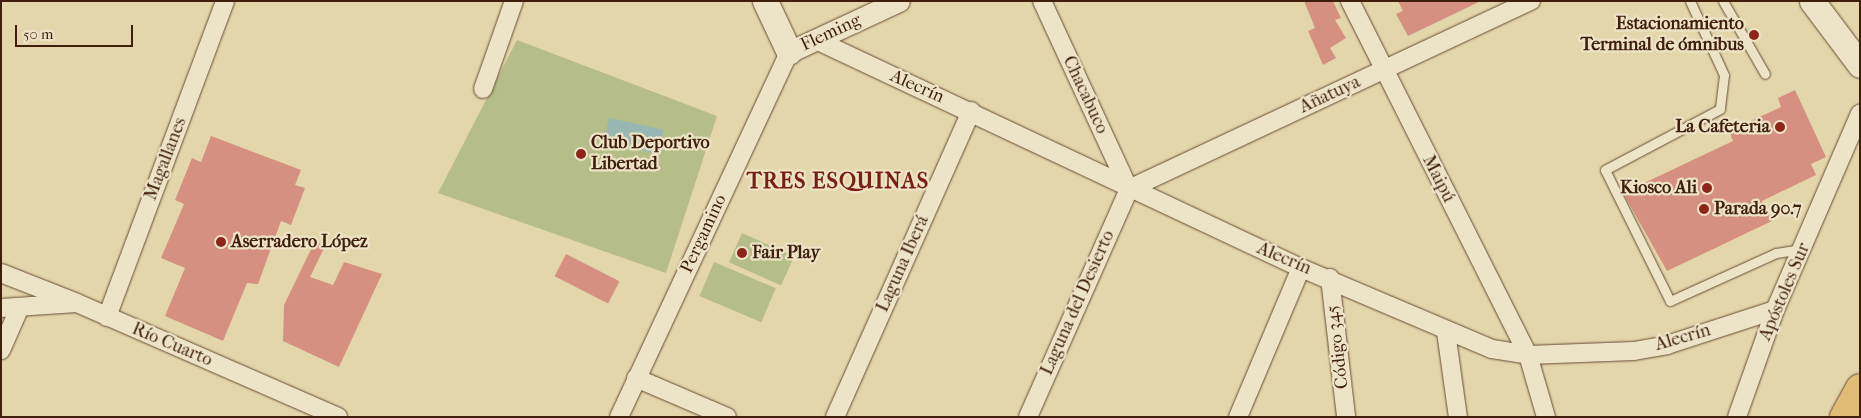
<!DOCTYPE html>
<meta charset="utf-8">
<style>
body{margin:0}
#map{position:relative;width:1861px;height:418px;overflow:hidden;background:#e4d6ab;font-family:"IM FELL French Canon",serif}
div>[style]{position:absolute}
.green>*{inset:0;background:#b5bd88;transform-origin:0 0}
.water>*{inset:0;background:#98b7b2;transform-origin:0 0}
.building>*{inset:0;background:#d59081;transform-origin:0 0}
.roads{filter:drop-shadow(0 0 1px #684c33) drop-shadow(0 0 1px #684c33)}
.service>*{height:9px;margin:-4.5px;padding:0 4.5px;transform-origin:4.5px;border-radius:4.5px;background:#ede4c8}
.minor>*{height:18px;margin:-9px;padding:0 9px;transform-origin:9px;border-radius:9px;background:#ede4c8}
.tertiary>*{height:21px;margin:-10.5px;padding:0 10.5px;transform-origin:10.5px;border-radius:10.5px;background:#ede4c8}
.secondary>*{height:25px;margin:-12.5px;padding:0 12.5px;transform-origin:12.5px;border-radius:12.5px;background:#ede4c8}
.trunk>*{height:28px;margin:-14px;padding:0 14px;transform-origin:14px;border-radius:14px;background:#e2bb76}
.dots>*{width:14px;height:14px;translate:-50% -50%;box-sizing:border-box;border:2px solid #ede4c8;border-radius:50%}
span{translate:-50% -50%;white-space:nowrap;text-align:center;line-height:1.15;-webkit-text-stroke:4.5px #ede4c8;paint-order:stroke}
.poi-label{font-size:18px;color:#3f1e0b;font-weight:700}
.right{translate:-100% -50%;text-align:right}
.left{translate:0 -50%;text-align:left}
.street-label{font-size:18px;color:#3f1e0b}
.district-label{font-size:22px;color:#7a1f14;font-weight:700;letter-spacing:1px}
.frame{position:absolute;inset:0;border:2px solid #3f1e0b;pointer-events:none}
.scale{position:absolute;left:15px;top:25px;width:118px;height:22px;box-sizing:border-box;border:2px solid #3f1e0b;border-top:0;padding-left:6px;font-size:15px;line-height:18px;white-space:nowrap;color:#3f1e0b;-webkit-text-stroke:4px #ede4c8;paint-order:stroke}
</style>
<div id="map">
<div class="green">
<i style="clip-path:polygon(517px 40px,717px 116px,666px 273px,438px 193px)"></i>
<i style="left:742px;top:233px;width:57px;height:32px;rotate:24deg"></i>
<i style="left:714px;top:262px;width:67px;height:37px;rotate:23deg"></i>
</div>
<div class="water">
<i style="left:609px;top:118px;width:56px;height:25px;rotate:12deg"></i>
</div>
<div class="building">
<i style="clip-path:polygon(1304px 1px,1333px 1px,1341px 18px,1335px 20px,1346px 38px,1330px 48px,1336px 58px,1323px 65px,1308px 31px,1315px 28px)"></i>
<i style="clip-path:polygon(1398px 1px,1481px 1px,1408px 36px,1396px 14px,1403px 11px)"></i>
<i style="clip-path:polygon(1795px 90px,1826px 157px,1811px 164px,1816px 175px,1762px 201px,1772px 221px,1667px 271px,1623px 193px,1733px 141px,1729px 131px,1781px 107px,1778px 98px)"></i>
<i style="clip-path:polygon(211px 136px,301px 170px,295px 185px,305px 188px,291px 225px,281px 221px,258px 284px,247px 283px,223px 341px,165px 316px,185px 268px,161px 258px,184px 204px,175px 200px,192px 158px,201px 162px)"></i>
<i style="clip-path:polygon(315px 241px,325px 246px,310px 277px,333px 285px,344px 262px,382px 274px,339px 367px,283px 341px,284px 305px)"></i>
<i style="left:566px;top:254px;width:60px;height:25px;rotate:27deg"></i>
</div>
<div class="roads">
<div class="service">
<i style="left:1690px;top:1px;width:81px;rotate:65.3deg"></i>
<i style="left:1724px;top:75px;width:34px;rotate:97deg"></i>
<i style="left:1720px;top:109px;width:130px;rotate:152.1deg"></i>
<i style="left:1605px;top:170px;width:146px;rotate:63.6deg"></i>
<i style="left:1670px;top:301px;width:116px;rotate:-24.4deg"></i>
<i style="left:1776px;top:253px;width:26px;rotate:-9deg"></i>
<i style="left:1723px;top:1px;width:84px;rotate:60.1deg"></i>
</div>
<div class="minor">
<i style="left:1042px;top:1px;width:207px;rotate:65.2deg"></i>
<i style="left:1350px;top:1px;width:396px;rotate:63.3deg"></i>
<i style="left:1528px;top:355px;width:65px;rotate:73.8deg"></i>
<i style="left:816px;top:40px;width:536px;rotate:25.18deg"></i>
<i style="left:1301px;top:268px;width:207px;rotate:23deg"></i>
<i style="left:1492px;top:349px;width:36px;rotate:9deg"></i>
<i style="left:1528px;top:355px;width:106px;rotate:-2.2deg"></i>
<i style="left:1634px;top:351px;width:34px;rotate:-10deg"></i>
<i style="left:1667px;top:345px;width:114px;rotate:-18deg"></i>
<i style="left:483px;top:89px;width:93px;rotate:-70.6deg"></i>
<i style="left:1129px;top:189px;width:444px;rotate:-25.1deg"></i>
<i style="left:1px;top:273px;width:79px;rotate:21.4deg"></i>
<i style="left:1330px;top:278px;width:140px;rotate:83.4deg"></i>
<i style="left:1px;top:308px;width:76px;rotate:-3.8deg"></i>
<i style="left:77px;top:303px;width:285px;rotate:23.6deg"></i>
<i style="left:107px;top:317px;width:337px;rotate:-69.5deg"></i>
<i style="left:1446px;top:332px;width:86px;rotate:82deg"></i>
<i style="left:1px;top:350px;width:47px;rotate:-66.2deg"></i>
<i style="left:636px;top:378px;width:99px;rotate:23.2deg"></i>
<i style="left:619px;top:417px;width:403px;rotate:-65deg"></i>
<i style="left:835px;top:417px;width:335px;rotate:-66deg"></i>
<i style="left:1028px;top:417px;width:249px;rotate:-66.1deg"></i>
<i style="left:1238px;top:417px;width:162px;rotate:-67.1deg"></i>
<i style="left:1737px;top:417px;width:114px;rotate:-70.4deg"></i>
<i style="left:1775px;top:310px;width:214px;rotate:-66.6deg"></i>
</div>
<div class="tertiary">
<i style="left:789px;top:52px;width:121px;rotate:-24.9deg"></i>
</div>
<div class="secondary">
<i style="left:765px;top:1px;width:56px;rotate:64.8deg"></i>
<i style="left:1812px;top:1px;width:80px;rotate:53.1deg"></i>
</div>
<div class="trunk">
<i style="left:1844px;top:417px;width:33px;rotate:-61deg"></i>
</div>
</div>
<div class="dots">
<i style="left:1754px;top:35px;background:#8f2418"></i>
<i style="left:1780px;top:127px;background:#8f2418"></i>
<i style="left:581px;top:154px;background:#8f2418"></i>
<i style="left:1707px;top:188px;background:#8f2418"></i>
<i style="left:1704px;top:209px;background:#8f2418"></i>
<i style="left:221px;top:242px;background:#8f2418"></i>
<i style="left:742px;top:253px;background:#8f2418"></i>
</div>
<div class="poi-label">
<span class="right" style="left:1744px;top:35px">Estacionamiento<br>Terminal de ómnibus</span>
<span class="right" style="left:1770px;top:127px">La Cafeteria</span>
<span class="left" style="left:591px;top:154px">Club Deportivo<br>Libertad</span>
<span class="right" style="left:1697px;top:188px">Kiosco Ali</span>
<span class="left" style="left:1714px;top:209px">Parada 90.7</span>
<span class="left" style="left:231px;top:242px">Aserradero López</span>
<span class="left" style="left:752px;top:253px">Fair Play</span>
</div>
<div class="street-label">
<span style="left:831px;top:33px;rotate:-25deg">Fleming</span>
<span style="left:917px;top:87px;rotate:24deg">Alecrín</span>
<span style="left:1085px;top:95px;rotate:65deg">Chacabuco</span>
<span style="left:1330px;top:95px;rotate:-25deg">Añatuya</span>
<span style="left:166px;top:159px;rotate:-69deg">Magallanes</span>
<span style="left:1438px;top:179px;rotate:63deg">Maipú</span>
<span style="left:704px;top:234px;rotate:-65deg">Pergamino</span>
<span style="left:1284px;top:259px;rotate:23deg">Alecrín</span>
<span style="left:903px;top:264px;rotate:-66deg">Laguna Iberá</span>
<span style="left:1785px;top:292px;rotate:-67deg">Apóstoles Sur</span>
<span style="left:1078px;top:303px;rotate:-66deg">Laguna del Desierto</span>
<span style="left:1683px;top:338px;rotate:-16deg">Alecrín</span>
<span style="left:172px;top:345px;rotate:23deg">Río Cuarto</span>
<span style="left:1338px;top:347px;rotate:-97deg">Código 345</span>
</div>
<div class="district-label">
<span style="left:838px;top:182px">TRES ESQUINAS</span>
</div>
<div class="frame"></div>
<div class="scale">50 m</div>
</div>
